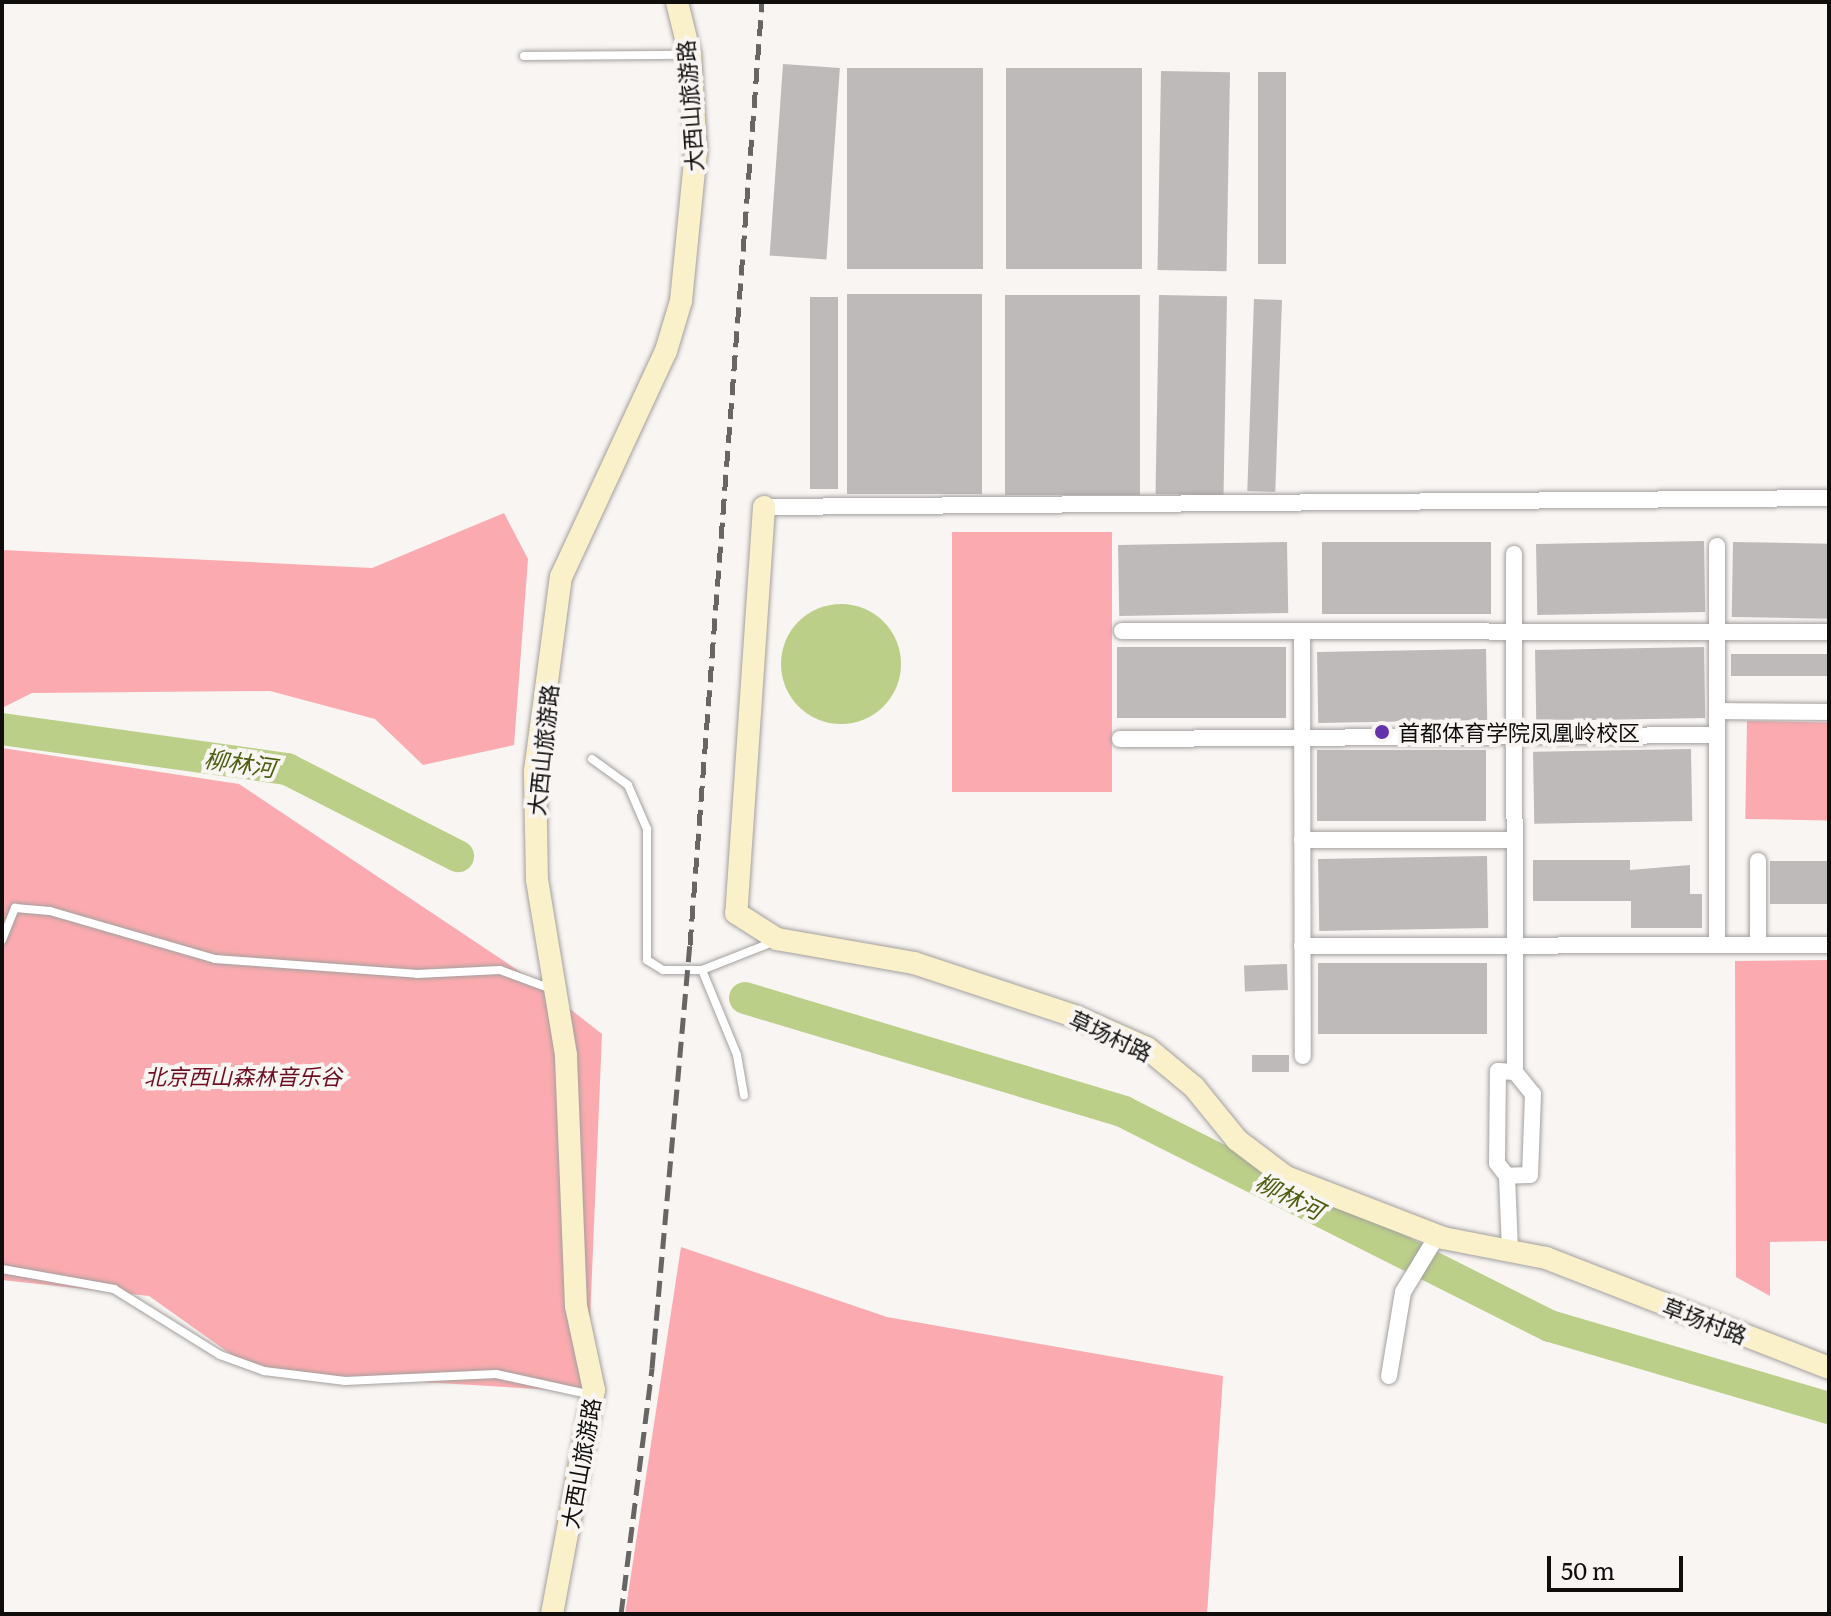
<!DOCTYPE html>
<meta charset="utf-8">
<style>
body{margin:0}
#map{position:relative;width:1831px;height:1616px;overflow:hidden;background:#f8f5f3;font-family:Literata,"Noto Sans SC",serif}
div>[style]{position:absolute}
.green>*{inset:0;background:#fbabaf;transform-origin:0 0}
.water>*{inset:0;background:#bbcf89}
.round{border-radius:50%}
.river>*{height:32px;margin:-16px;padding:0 16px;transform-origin:16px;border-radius:16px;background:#bbcf89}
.building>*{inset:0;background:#bebab9;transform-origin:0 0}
.roads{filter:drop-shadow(0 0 2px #a3a09e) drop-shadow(0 0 2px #a3a09e)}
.lane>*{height:8px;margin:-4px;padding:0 4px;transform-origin:4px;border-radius:4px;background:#fff}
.street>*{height:16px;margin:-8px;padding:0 8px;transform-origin:8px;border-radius:8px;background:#fff}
.secondary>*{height:22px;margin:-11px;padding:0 11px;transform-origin:11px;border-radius:11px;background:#faf0ca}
.rail>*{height:5px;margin-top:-2.5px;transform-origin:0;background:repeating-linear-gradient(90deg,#676664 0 16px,transparent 0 24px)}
.dots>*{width:22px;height:22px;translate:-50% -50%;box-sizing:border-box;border:4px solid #f8f5f3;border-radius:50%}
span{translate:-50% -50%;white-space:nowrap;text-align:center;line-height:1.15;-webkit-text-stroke:8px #f8f5f3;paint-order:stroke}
.street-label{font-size:22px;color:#0f0e0d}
.poi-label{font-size:22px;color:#0f0e0d}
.left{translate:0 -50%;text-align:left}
.park-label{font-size:22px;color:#6c0f23;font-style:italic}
.water-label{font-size:24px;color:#4d5e10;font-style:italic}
.frame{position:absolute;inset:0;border:4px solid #0f0e0d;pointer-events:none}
.scale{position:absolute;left:1547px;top:1556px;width:136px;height:36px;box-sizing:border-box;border:4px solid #0f0e0d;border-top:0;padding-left:10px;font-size:24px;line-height:28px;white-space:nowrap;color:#0f0e0d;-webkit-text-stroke:6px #f8f5f3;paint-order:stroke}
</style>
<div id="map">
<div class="green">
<i style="clip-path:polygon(504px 513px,528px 559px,514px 745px,423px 765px,375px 719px,270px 691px,32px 693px,2px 708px,2px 550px,372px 568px)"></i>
<i style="left:1112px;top:532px;width:260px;height:160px;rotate:90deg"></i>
<i style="left:1747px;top:721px;width:82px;height:98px;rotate:1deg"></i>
<i style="clip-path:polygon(2px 748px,239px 784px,537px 983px,602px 1034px,587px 1392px,256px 1372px,149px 1296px,2px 1280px)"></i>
<i style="clip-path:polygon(1829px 960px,1829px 1241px,1770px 1242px,1770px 1296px,1736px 1277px,1735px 961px)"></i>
<i style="clip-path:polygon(681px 1247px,887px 1317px,1223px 1376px,1207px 1614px,625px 1614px)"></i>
</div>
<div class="water">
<i class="round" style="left:781px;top:604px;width:120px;height:120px"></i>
</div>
<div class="river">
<i style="left:2px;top:729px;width:288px;rotate:8deg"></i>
<i style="left:287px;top:769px;width:192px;rotate:27deg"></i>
<i style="left:745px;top:998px;width:396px;rotate:16.7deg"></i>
<i style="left:1124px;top:1112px;width:477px;rotate:26.7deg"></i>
<i style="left:1550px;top:1326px;width:291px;rotate:16.4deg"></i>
</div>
<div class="building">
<i style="left:783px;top:64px;width:57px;height:192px;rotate:4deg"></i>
<i style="left:847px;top:68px;width:136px;height:201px"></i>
<i style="left:1006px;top:68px;width:136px;height:201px"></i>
<i style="left:1161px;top:71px;width:69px;height:199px;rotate:1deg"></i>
<i style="left:1258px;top:72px;width:28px;height:192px"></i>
<i style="left:847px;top:294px;width:135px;height:200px"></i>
<i style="left:1005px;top:295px;width:135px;height:200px"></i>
<i style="left:1159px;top:295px;width:68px;height:199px;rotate:1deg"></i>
<i style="left:810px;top:297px;width:28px;height:192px"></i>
<i style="left:1254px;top:299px;width:28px;height:192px;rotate:2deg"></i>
<i style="left:1704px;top:541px;width:71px;height:168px;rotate:89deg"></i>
<i style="left:1287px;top:542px;width:71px;height:169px;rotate:89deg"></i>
<i style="left:1491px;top:542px;width:72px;height:169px;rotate:90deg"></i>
<i style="left:1733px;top:542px;width:96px;height:75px;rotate:1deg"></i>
<i style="left:1286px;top:647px;width:71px;height:169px;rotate:90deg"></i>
<i style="left:1704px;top:647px;width:71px;height:169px;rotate:89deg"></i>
<i style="left:1486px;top:649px;width:71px;height:169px;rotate:89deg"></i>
<i style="left:1731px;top:654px;width:98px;height:22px"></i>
<i style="left:1691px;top:749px;width:72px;height:158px;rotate:89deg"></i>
<i style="left:1486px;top:750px;width:71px;height:169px;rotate:90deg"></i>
<i style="left:1487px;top:856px;width:72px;height:169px;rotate:89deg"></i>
<i style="clip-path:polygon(1533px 860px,1630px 860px,1630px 870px,1690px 865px,1690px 894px,1702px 894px,1702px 928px,1631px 928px,1631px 901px,1533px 901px)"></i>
<i style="left:1770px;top:861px;width:59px;height:43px"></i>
<i style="left:1487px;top:963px;width:71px;height:169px;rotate:90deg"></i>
<i style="left:1287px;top:964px;width:26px;height:43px;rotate:88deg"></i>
<i style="left:1252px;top:1055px;width:37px;height:17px"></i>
</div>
<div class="roads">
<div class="lane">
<i style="left:524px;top:56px;width:163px;rotate:-0.4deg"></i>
<i style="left:592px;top:759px;width:44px;rotate:35.8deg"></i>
<i style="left:628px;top:785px;width:48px;rotate:66.6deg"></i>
<i style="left:647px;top:829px;width:131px;rotate:90deg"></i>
<i style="left:647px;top:960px;width:19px;rotate:32deg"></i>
<i style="left:663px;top:970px;width:39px"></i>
<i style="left:702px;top:970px;width:76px;rotate:-21.5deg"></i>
<i style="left:2px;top:940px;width:35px;rotate:-68deg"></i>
<i style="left:15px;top:908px;width:35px;rotate:5deg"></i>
<i style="left:50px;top:911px;width:172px;rotate:16.2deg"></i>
<i style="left:215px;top:959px;width:203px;rotate:4.2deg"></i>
<i style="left:417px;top:974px;width:83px;rotate:-2.8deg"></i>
<i style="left:500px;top:970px;width:54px;rotate:20.4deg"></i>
<i style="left:702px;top:970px;width:92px;rotate:67.6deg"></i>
<i style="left:737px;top:1055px;width:41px;rotate:80.1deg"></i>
<i style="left:2px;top:1269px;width:114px;rotate:10.1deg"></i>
<i style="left:114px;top:1289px;width:125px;rotate:31.9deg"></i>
<i style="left:220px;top:1355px;width:47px;rotate:20deg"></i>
<i style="left:264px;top:1371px;width:82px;rotate:7deg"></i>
<i style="left:345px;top:1381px;width:151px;rotate:-2.7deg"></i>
<i style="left:496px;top:1374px;width:98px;rotate:12.3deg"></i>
</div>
<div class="street">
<i style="left:764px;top:507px;width:1065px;rotate:-0.48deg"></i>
<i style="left:1717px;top:546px;width:399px;rotate:90deg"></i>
<i style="left:1514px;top:554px;width:518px;rotate:89.89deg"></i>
<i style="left:1122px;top:631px;width:707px;rotate:0.08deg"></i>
<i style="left:1302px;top:631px;width:425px;rotate:89.9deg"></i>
<i style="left:1717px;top:711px;width:112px;rotate:0.5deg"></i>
<i style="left:1120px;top:739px;width:597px;rotate:-0.38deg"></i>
<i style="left:1302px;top:840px;width:212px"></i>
<i style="left:1758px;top:945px;width:84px;rotate:-90deg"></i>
<i style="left:1302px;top:946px;width:527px;rotate:-0.11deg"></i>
<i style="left:1507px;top:1176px;width:16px;rotate:-128deg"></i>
<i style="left:1497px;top:1163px;width:92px;rotate:-89.4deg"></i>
<i style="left:1498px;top:1071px;width:17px;rotate:3deg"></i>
<i style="left:1515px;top:1072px;width:28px;rotate:51deg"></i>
<i style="left:1533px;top:1094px;width:81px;rotate:92.1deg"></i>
<i style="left:1530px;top:1175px;width:23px;rotate:178deg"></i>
<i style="left:1507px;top:1176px;width:75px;rotate:87.7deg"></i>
<i style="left:1389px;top:1376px;width:85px;rotate:-80.5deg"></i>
<i style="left:1403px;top:1292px;width:66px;rotate:-58.7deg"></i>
</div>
<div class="secondary">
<i style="left:764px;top:507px;width:407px;rotate:93.9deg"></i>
<i style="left:736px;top:913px;width:49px;rotate:32.4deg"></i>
<i style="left:777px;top:939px;width:139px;rotate:9.9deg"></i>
<i style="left:914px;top:963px;width:172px;rotate:18.3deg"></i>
<i style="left:1077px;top:1017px;width:77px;rotate:23.9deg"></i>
<i style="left:1147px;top:1048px;width:61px;rotate:39.7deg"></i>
<i style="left:1194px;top:1087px;width:68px;rotate:50.9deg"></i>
<i style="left:1237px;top:1140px;width:61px;rotate:37.1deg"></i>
<i style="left:1286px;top:1177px;width:168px;rotate:21.2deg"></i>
<i style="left:1443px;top:1238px;width:105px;rotate:11deg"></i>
<i style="left:1546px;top:1258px;width:304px;rotate:21.2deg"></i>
<i style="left:552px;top:1614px;width:228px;rotate:-79.4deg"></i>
<i style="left:594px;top:1390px;width:86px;rotate:-102.1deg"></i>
<i style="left:576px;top:1306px;width:251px;rotate:-92.3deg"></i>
<i style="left:566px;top:1055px;width:177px;rotate:-99.4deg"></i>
<i style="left:537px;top:880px;width:109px;rotate:-91.1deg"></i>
<i style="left:535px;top:771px;width:196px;rotate:-82.4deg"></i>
<i style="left:561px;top:577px;width:249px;rotate:-65.1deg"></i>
<i style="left:666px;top:351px;width:52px;rotate:-73.3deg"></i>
<i style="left:681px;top:301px;width:150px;rotate:-84.3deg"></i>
<i style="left:696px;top:152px;width:97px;rotate:-93.5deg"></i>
<i style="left:690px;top:55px;width:55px;rotate:-103.8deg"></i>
</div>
</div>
<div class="rail">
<i style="left:621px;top:1614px;width:248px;rotate:-82.8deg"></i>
<i style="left:652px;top:1368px;width:425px;rotate:-84.9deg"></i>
<i style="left:690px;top:945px;width:946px;rotate:-85.63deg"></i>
</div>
<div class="dots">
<i style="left:1382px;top:732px;background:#6333ab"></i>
</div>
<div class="street-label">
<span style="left:689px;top:106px;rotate:-94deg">大西山旅游路</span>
<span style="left:542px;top:750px;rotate:-84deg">大西山旅游路</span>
<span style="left:1111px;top:1035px;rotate:25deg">草场村路</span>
<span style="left:1705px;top:1320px;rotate:21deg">草场村路</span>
<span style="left:580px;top:1463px;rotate:-80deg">大西山旅游路</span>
</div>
<div class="poi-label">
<span class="left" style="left:1398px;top:732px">首都体育学院凤凰岭校区</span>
</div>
<div class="park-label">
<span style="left:243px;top:1076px">北京西山森林音乐谷</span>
</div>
<div class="water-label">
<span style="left:240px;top:762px;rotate:8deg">柳林河</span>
<span style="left:1290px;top:1195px;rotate:27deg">柳林河</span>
</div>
<div class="frame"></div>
<div class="scale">50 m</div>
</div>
